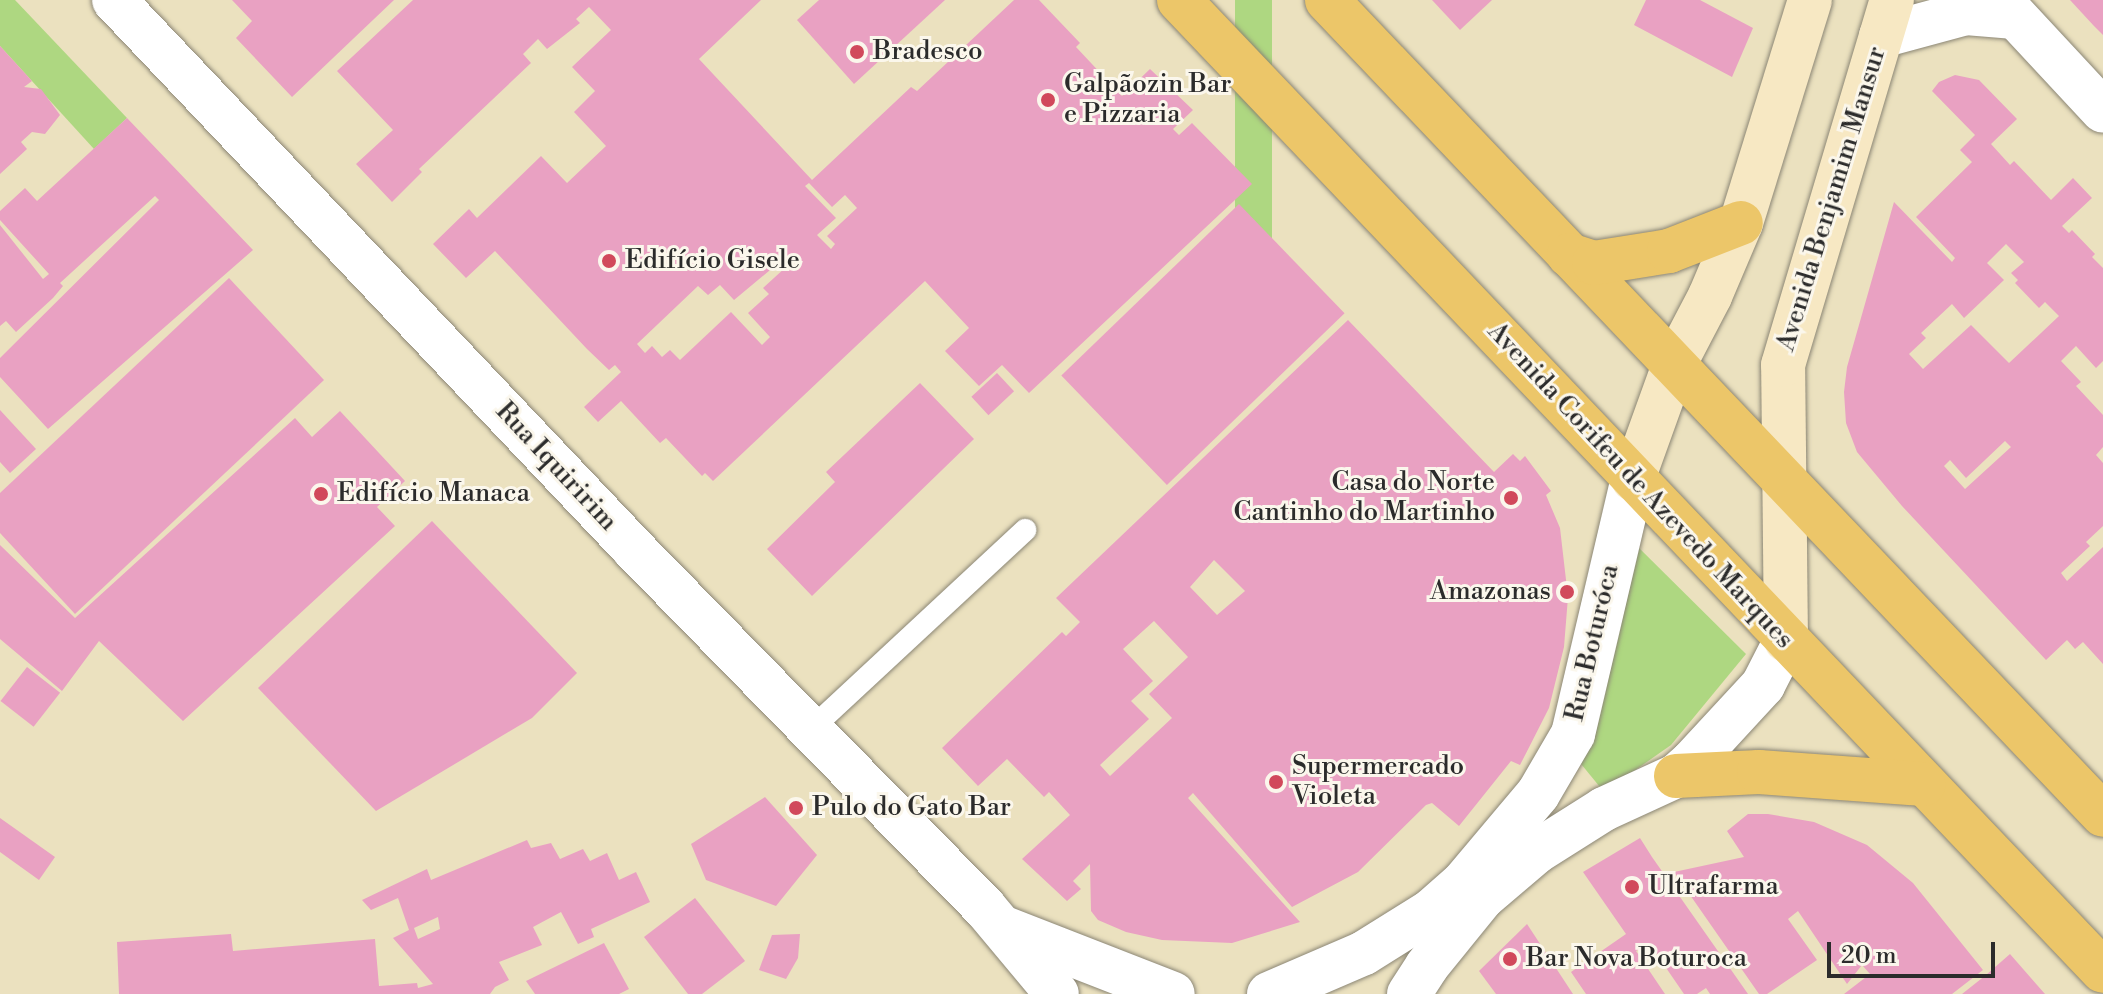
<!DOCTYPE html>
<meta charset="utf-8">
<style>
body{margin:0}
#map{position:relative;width:2103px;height:994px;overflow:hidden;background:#ebe1bf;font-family:"Libre Bodoni",serif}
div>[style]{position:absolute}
.green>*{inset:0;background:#aed781;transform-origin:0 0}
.building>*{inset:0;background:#e9a1c2;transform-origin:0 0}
.roads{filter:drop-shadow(0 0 2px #8b8675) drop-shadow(0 0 2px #8b8675)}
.lane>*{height:22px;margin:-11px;padding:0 11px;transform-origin:11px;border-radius:11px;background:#fff}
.street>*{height:44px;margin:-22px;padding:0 22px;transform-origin:22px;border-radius:22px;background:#fff}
.secondary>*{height:44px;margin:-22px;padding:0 22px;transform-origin:22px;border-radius:22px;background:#f7e8c3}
.primary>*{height:44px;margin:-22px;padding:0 22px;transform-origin:22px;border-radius:22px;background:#ecc669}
.dots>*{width:22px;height:22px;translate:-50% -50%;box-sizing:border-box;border:4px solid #fbf7ec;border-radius:50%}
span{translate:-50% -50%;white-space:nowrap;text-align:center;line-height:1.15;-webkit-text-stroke:6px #fbf7ec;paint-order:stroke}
.poi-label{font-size:26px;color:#2b2b2b}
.left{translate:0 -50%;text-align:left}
.right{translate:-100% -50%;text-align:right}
.street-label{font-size:26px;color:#2b2b2b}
.scale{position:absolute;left:1827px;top:942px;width:168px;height:36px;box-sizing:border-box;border:4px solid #2b2b2b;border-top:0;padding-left:10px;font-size:24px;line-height:28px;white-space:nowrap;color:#2b2b2b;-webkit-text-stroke:6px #fbf7ec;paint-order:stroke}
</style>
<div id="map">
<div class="green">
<i style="clip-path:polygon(0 0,15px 0,127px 118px,94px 149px,0 46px)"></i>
<i style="left:1235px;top:0;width:37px;height:334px"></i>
<i style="clip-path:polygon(1634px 543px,1746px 654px,1671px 745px,1604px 792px,1577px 759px)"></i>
</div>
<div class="building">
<i style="clip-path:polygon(232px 0,394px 0,292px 97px,236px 38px,252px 21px)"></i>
<i style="clip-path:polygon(evenodd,413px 0,761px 0,699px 59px,812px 180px,911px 87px,917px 91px,1014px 0,1039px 0,1080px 43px,1076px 47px,1122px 96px,1150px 69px,1193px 110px,1173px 129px,1179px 135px,1192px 123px,1252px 184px,1029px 393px,1002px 365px,979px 386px,945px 351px,969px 328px,925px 281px,713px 481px,705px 473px,702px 476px,666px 438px,660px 443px,621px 401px,598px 422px,584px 407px,621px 372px,615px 365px,609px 370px,587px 349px,495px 251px,466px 278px,433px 244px,469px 209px,477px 218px,541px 156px,567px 183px,606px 146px,574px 112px,595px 91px,572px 67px,611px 30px,589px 7px,576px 19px,580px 23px,547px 49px,538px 39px,523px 54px,531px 63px,419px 169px,422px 172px,392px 202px,356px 164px,393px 130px,337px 71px,413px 0,809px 183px,832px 207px,845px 195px,857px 208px,827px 236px,835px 244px,831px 249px,817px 235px,836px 218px,805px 186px,809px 183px,413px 0,781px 261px,786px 267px,763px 288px,769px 294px,748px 313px,770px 337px,762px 345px,731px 312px,680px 360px,670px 350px,662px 357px,652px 346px,645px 353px,637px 344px,698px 286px,708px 295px,720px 285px,734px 300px,781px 261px)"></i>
<i style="clip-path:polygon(819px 0,945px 0,854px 84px,797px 20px)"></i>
<i style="clip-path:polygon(1432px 0,1492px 0,1460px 30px)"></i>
<i style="clip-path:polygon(1646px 0,1700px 0,1753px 28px,1732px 77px,1634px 25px)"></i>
<i style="clip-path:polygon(2070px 0,2103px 0,2103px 35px,2094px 26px)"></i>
<i style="clip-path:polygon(0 46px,32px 81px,24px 87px,41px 89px,60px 115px,45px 134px,32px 132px,21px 142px,27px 149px,0 174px)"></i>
<i style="clip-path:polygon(evenodd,1955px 75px,1979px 80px,2017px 119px,1991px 144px,2010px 165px,2014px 161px,2051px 200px,2073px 178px,2092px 198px,2062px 226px,2069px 233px,2072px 230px,2095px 254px,2092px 257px,2103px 268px,2103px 361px,2096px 368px,2076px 346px,2061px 361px,2081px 382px,2076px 386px,2103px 415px,2103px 447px,2096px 455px,2103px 463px,2103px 526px,2086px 542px,2090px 546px,2061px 573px,2067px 581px,2103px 547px,2103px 664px,2083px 642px,2075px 649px,2067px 640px,2046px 660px,1902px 506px,1857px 452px,1846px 423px,1844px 392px,1847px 367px,1894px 202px,1952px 262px,1955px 258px,1916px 217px,1972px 162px,1960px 150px,1975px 135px,1932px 91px,1939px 82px,1955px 75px,2006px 244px,2024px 262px,2011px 273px,2018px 280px,2015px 283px,2039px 308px,2045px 302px,2059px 316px,2009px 363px,1971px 325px,1923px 369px,1909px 354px,1926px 338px,1921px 333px,1952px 304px,1964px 318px,2004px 280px,1987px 263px,2006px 244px,1955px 75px,2005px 441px,2011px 447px,1965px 489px,1944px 466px,1950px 460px,1966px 478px,2005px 441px)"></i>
<i style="clip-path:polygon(127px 118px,253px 250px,48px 429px,0 377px,0 358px,159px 200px,155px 196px,60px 283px,63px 286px,53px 298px,16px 332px,6px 321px,0 326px,0 225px,43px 279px,49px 274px,0 220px,0 211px,25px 188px,37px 201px)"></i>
<i style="left:1239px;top:204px;width:152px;height:247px;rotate:46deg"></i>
<i style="clip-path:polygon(229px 278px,324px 380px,75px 614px,0 533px,0 493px)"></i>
<i style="clip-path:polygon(evenodd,1348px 320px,1494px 472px,1513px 454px,1520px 461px,1525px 456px,1551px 491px,1546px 495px,1560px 528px,1568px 597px,1564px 647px,1549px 708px,1520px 765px,1511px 761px,1459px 826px,1432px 803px,1426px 805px,1358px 872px,1292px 907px,1193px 793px,1188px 798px,1300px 922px,1232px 943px,1162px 940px,1126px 932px,1098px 920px,1091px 911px,1090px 864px,1073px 881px,1081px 889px,1067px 901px,1022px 859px,1070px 815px,1049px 792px,1044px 797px,1007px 759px,978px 786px,942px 748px,1062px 632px,1066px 636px,1080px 622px,1056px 598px,1348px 320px,1214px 560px,1245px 591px,1217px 615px,1190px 587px,1214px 560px,1348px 320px,1154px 621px,1188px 657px,1149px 694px,1172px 718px,1110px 776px,1100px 765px,1149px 719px,1131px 701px,1153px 681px,1123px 649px,1154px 621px)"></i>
<i style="left:997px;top:373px;width:25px;height:35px;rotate:47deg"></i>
<i style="clip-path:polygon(920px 383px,974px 439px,812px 596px,767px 549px,835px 482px,826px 472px)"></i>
<i style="clip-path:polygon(0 410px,36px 449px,10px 473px,0 462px)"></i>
<i style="clip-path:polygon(340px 411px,405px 481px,377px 507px,395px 526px,183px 721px,99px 641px,62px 691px,0 639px,0 545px,75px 618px,295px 418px,312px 437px)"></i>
<i style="clip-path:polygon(432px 521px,577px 673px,532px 718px,376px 811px,258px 688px)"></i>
<i style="left:27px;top:667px;width:42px;height:43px;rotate:38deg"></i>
<i style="clip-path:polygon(765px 797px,817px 855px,776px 906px,706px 880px,691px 844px)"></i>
<i style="clip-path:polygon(1748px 814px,1768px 814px,1814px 822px,1867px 845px,1913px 883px,1983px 970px,1952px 994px,1844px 994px,1870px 974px,1862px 965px,1847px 984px,1798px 911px,1788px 919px,1817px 960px,1767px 994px,1759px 994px,1674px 872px,1744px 857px,1727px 831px)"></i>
<i style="clip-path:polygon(0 818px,55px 857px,39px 880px,0 852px)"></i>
<i style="clip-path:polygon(1640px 838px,1652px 857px,1748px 994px,1710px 994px,1706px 988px,1697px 994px,1684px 994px,1649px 943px,1636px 951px,1665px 994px,1586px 994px,1571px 972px,1626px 934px,1583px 872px)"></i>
<i style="clip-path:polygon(evenodd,527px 840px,531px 848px,551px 843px,560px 859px,583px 849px,590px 861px,607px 853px,619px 880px,636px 872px,650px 902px,591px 929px,594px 937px,578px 944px,561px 912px,533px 927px,542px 945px,499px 962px,509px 980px,495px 987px,490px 994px,119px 994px,117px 942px,231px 934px,233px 951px,375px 939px,379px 986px,417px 983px,418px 988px,433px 984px,393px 938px,409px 930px,398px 898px,371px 910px,362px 900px,427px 869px,431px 880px,527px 840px,438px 917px,440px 929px,418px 939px,414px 928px,438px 917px)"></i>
<i style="clip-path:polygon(695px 898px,745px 961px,702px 994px,688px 994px,644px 937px)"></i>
<i style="clip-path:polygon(1527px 924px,1573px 994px,1496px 994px,1479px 971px)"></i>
<i style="clip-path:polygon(800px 934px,798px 958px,786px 979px,759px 970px,772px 935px)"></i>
<i style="clip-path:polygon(604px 943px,629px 989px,619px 994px,535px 994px,526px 981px)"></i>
<i style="clip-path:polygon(2010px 954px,2045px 994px,1962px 994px,1986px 975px)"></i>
</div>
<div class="roads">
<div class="lane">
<i style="left:810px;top:730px;width:294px;rotate:-42.9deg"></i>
</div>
<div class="street">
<i style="left:114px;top:0;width:756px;rotate:46.55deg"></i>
<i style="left:634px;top:549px;width:502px;rotate:45.65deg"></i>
<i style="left:985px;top:908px;width:112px;rotate:50.1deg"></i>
<i style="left:2000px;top:0;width:151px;rotate:47.1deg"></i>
<i style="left:1881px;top:36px;width:88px;rotate:-15.1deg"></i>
<i style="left:1966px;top:13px;width:49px;rotate:4.7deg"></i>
<i style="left:1004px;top:928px;width:181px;rotate:21.3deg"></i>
<i style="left:1269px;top:994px;width:103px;rotate:-23.3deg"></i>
<i style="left:1364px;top:953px;width:79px;rotate:-32.1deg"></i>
<i style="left:1431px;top:911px;width:43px;rotate:-41.2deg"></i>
<i style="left:1463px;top:883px;width:116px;rotate:-49.9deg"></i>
<i style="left:1538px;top:794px;width:69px;rotate:-59.7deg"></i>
<i style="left:1573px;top:734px;width:262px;rotate:-76.8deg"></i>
<i style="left:1409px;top:994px;width:33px;rotate:-57deg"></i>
<i style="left:1427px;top:966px;width:87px;rotate:-51deg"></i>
<i style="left:1482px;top:898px;width:71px;rotate:-40.4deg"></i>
<i style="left:1536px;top:852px;width:80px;rotate:-32.3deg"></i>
<i style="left:1604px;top:809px;width:79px;rotate:-24.6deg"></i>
<i style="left:1676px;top:776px;width:21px;rotate:-41deg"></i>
<i style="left:1692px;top:762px;width:105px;rotate:-47.3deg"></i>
<i style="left:1763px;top:685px;width:51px;rotate:-62.9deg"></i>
</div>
<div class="secondary">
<i style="left:1633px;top:479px;width:121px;rotate:-70.2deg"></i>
<i style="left:1674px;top:365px;width:78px;rotate:-62.4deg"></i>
<i style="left:1710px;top:296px;width:79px;rotate:-67deg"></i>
<i style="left:1741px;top:223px;width:233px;rotate:-72.8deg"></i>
<i style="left:1786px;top:640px;width:275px;rotate:-90.6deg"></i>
<i style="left:1783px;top:365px;width:381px;rotate:-73.4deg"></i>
</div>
<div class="primary">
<i style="left:1179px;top:0;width:1340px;rotate:46.42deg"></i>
<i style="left:1327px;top:0;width:1125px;rotate:46.4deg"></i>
<i style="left:1569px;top:255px;width:26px;rotate:18deg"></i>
<i style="left:1594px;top:263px;width:76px;rotate:-9.1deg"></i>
<i style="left:1669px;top:251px;width:77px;rotate:-21.3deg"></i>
<i style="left:1676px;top:776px;width:83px;rotate:-2.8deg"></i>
<i style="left:1759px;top:772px;width:165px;rotate:4.2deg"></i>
</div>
</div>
<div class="dots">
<i style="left:857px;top:52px;background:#d1495b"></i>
<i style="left:1048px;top:100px;background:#d1495b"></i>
<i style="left:609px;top:261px;background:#d1495b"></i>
<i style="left:321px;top:494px;background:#d1495b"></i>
<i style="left:1511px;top:498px;background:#d1495b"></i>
<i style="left:1567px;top:592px;background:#d1495b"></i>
<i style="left:1276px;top:782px;background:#d1495b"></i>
<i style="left:796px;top:808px;background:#d1495b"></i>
<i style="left:1632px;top:887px;background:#d1495b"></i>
<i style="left:1510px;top:959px;background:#d1495b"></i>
</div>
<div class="poi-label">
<span class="left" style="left:873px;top:52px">Bradesco</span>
<span class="left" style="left:1064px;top:100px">Galpãozin Bar<br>e Pizzaria</span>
<span class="left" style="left:625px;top:261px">Edifício Gisele</span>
<span class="right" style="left:1495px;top:498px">Casa do Norte<br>Cantinho do Martinho</span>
<span class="left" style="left:337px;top:494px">Edifício Manaca</span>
<span class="right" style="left:1551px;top:592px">Amazonas</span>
<span class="left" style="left:1292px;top:782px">Supermercado<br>Violeta</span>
<span class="left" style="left:812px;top:808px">Pulo do Gato Bar</span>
<span class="left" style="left:1648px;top:887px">Ultrafarma</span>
<span class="left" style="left:1526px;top:959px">Bar Nova Boturoca</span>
</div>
<div class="street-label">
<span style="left:1832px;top:199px;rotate:-73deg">Avenida Benjamim Mansur</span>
<span style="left:556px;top:467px;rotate:47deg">Rua Iquiririm</span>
<span style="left:1640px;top:486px;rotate:47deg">Avenida Corifeu de Azevedo Marques</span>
<span style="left:1593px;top:643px;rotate:-77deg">Rua Boturóca</span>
</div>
<div class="scale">20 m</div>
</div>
